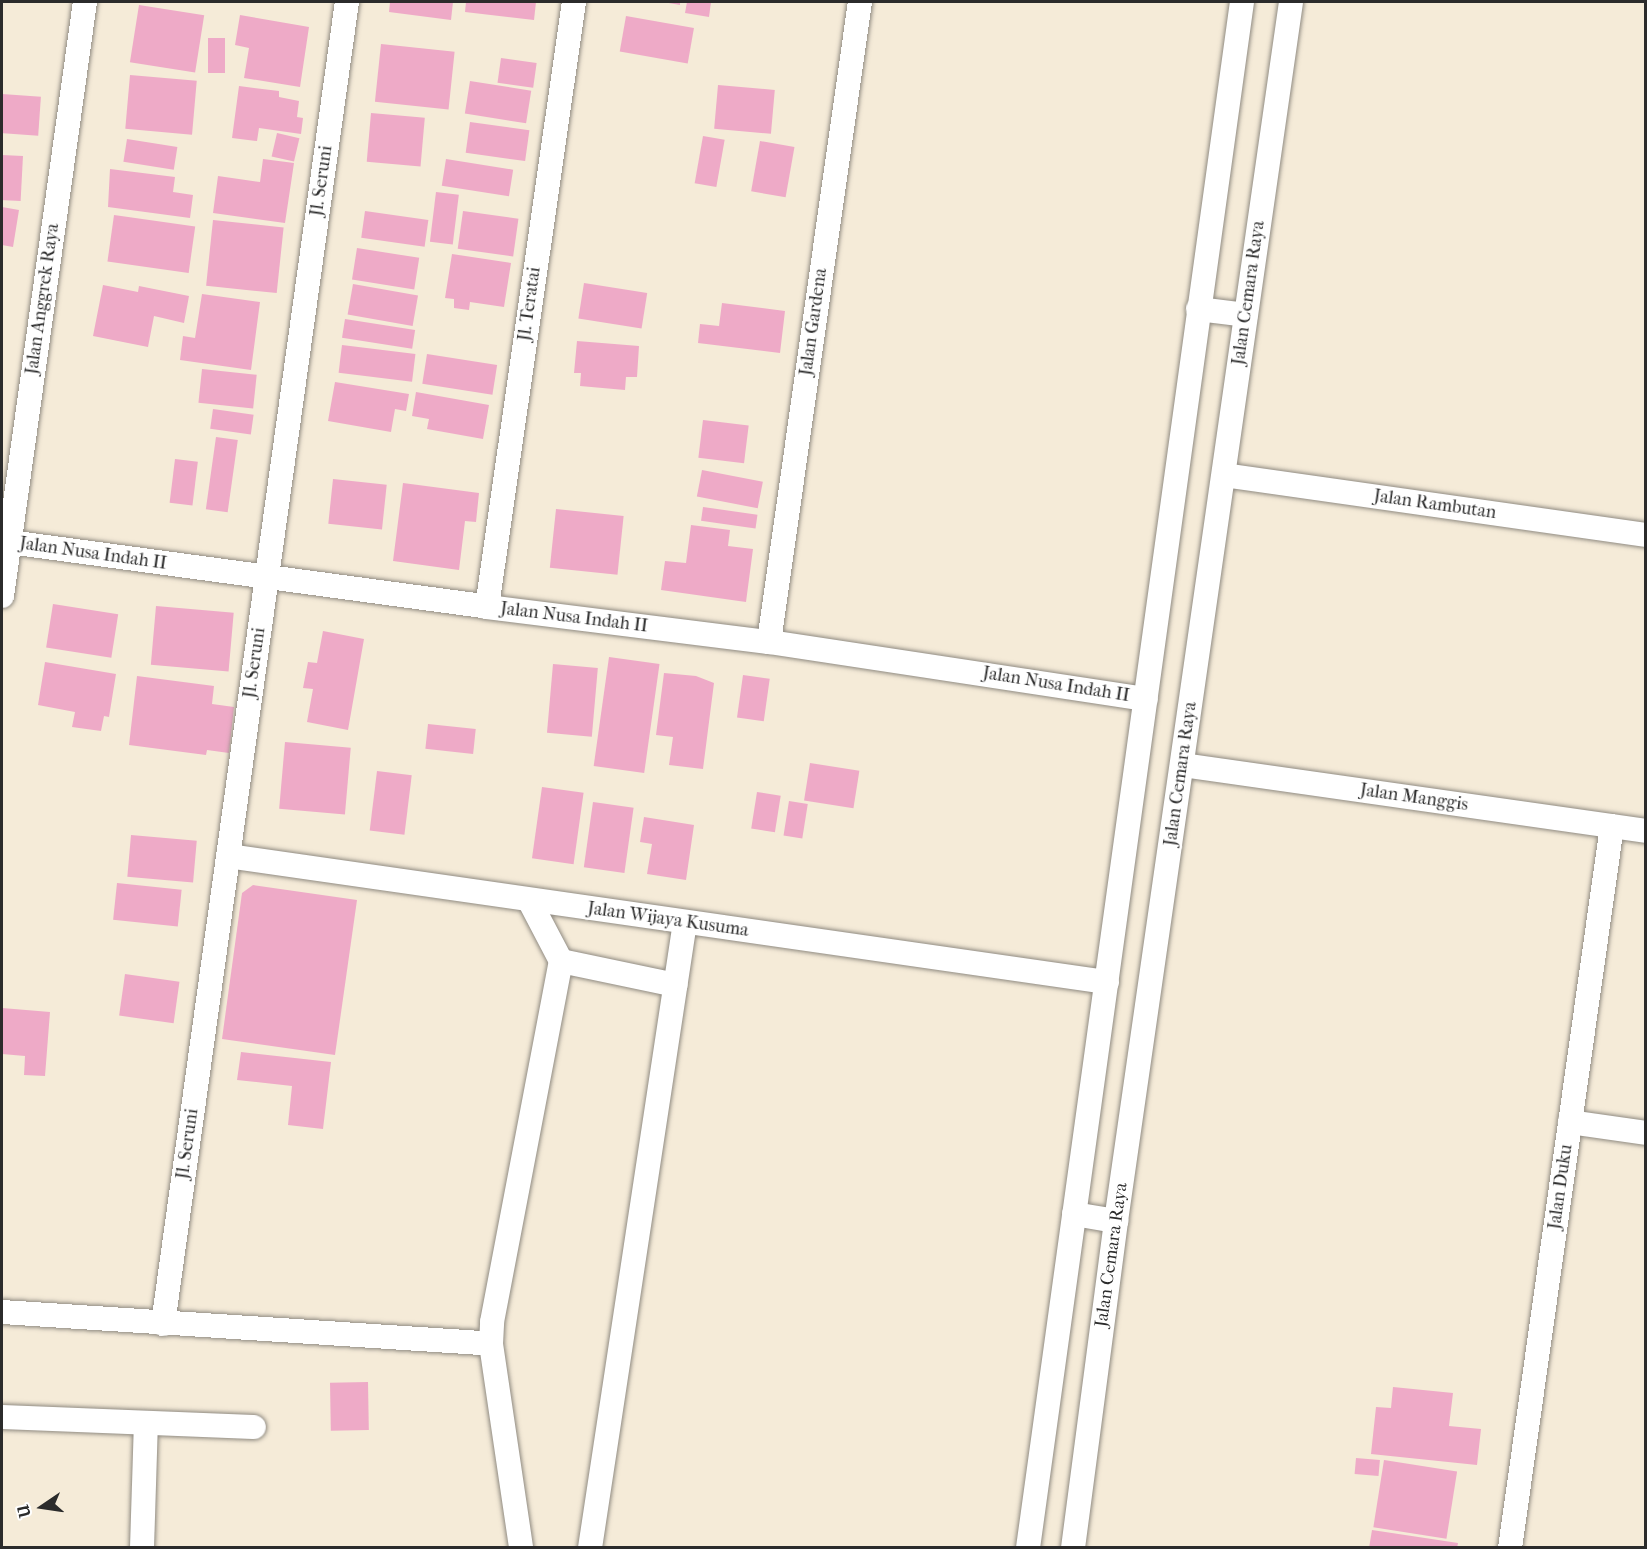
<!DOCTYPE html>
<style>
body{margin:0}
#map{position:relative;width:1647px;height:1549px;overflow:hidden;background:#f5ebd8;font-family:"IM FELL French Canon",serif}
div>[style]{position:absolute}
.building>*{inset:0;background:#eeaac7;transform-origin:0 0}
.roads{filter:drop-shadow(0 0 2px #908b82) drop-shadow(0 0 2px #908b82)}
.street>*{height:24px;margin:-12px;padding:0 12px;transform-origin:12px;border-radius:12px;background:#fff}
span{translate:-50% -50%;white-space:nowrap;text-align:center;line-height:1.15;-webkit-text-stroke:4.5px #fff;paint-order:stroke}
.street-label{font-size:18px;color:#2b2b2b}
.frame{position:absolute;inset:0;border:3px solid #2b2b2b;pointer-events:none}
.north{position:absolute;left:12px;top:1477px;width:60px;height:60px;-webkit-text-stroke:4px #fff;paint-order:stroke;rotate:257deg;font-size:16px;font-weight:700;line-height:24px;text-align:center;color:#2b2b2b}
.north::after{content:'';display:block;margin:auto;width:21px;height:27px;background:#2b2b2b;clip-path:polygon(50% 0,100% 100%,50% 72%,0 100%)}
</style>
<div id="map">
<div class="building">
<i style="clip-path:polygon(390px 2px,453px 2px,451px 20px,389px 12px)"></i>
<i style="clip-path:polygon(466px 2px,536px 2px,534px 20px,465px 12px)"></i>
<i style="clip-path:polygon(663px 2px,680px 2px,680px 5px)"></i>
<i style="clip-path:polygon(687px 2px,711px 2px,709px 17px,685px 13px)"></i>
<i style="left:139px;top:5px;width:66px;height:58px;rotate:9deg"></i>
<i style="clip-path:polygon(240px 15px,309px 27px,300px 87px,244px 78px,249px 48px,235px 45px)"></i>
<i style="left:626px;top:16px;width:69px;height:36px;rotate:10deg"></i>
<i style="left:208px;top:38px;width:17px;height:35px"></i>
<i style="left:381px;top:44px;width:74px;height:58px;rotate:6deg"></i>
<i style="left:501px;top:58px;width:36px;height:25px;rotate:8deg"></i>
<i style="left:130px;top:75px;width:67px;height:54px;rotate:5deg"></i>
<i style="left:470px;top:81px;width:62px;height:33px;rotate:9deg"></i>
<i style="left:718px;top:85px;width:57px;height:44px;rotate:5deg"></i>
<i style="clip-path:polygon(239px 86px,279px 91px,279px 97px,299px 101px,297px 117px,303px 118px,301px 134px,259px 128px,257px 141px,232px 138px)"></i>
<i style="left:2px;top:94px;width:39px;height:39px;rotate:4deg"></i>
<i style="left:371px;top:113px;width:54px;height:49px;rotate:5deg"></i>
<i style="left:470px;top:122px;width:60px;height:31px;rotate:8deg"></i>
<i style="left:277px;top:133px;width:23px;height:24px;rotate:13deg"></i>
<i style="left:703px;top:136px;width:22px;height:48px;rotate:10deg"></i>
<i style="left:127px;top:139px;width:51px;height:23px;rotate:9deg"></i>
<i style="left:760px;top:141px;width:35px;height:51px;rotate:10deg"></i>
<i style="left:2px;top:155px;width:21px;height:45px;rotate:3deg"></i>
<i style="clip-path:polygon(263px 159px,294px 163px,285px 223px,213px 213px,218px 176px,260px 182px)"></i>
<i style="left:446px;top:159px;width:68px;height:27px;rotate:9deg"></i>
<i style="clip-path:polygon(110px 169px,175px 177px,173px 192px,193px 195px,190px 218px,108px 207px)"></i>
<i style="left:436px;top:192px;width:23px;height:50px;rotate:7deg"></i>
<i style="clip-path:polygon(2px 207px,19px 210px,13px 247px,2px 245px)"></i>
<i style="left:365px;top:211px;width:64px;height:27px;rotate:8deg"></i>
<i style="left:463px;top:211px;width:56px;height:38px;rotate:8deg"></i>
<i style="left:114px;top:215px;width:82px;height:47px;rotate:8deg"></i>
<i style="left:213px;top:220px;width:71px;height:66px;rotate:6deg"></i>
<i style="left:357px;top:248px;width:63px;height:32px;rotate:9deg"></i>
<i style="clip-path:polygon(452px 254px,511px 263px,504px 307px,470px 302px,469px 310px,454px 308px,454px 299px,445px 298px)"></i>
<i style="left:584px;top:283px;width:64px;height:36px;rotate:9deg"></i>
<i style="left:353px;top:284px;width:66px;height:31px;rotate:10deg"></i>
<i style="clip-path:polygon(103px 285px,138px 292px,139px 286px,189px 296px,184px 323px,154px 316px,148px 347px,93px 336px)"></i>
<i style="clip-path:polygon(202px 294px,260px 302px,251px 370px,180px 360px,183px 336px,195px 338px)"></i>
<i style="clip-path:polygon(722px 303px,785px 311px,780px 353px,698px 343px,700px 324px,719px 326px)"></i>
<i style="left:345px;top:319px;width:71px;height:19px;rotate:9deg"></i>
<i style="clip-path:polygon(577px 341px,639px 346px,637px 377px,626px 377px,625px 390px,580px 386px,581px 373px,574px 373px)"></i>
<i style="left:342px;top:345px;width:74px;height:28px;rotate:7deg"></i>
<i style="left:427px;top:354px;width:71px;height:30px;rotate:9deg"></i>
<i style="left:202px;top:369px;width:55px;height:34px;rotate:6deg"></i>
<i style="clip-path:polygon(335px 382px,409px 394px,406px 411px,395px 409px,391px 432px,328px 421px)"></i>
<i style="clip-path:polygon(416px 392px,489px 405px,483px 439px,427px 429px,429px 419px,412px 416px)"></i>
<i style="left:213px;top:409px;width:41px;height:20px;rotate:8deg"></i>
<i style="left:703px;top:420px;width:46px;height:38px;rotate:7deg"></i>
<i style="left:216px;top:437px;width:22px;height:73px;rotate:8deg"></i>
<i style="left:175px;top:459px;width:23px;height:44px;rotate:7deg"></i>
<i style="left:702px;top:470px;width:62px;height:27px;rotate:11deg"></i>
<i style="left:333px;top:479px;width:54px;height:45px;rotate:6deg"></i>
<i style="clip-path:polygon(403px 483px,479px 493px,476px 522px,465px 521px,459px 570px,393px 561px)"></i>
<i style="left:703px;top:507px;width:55px;height:14px;rotate:8deg"></i>
<i style="left:556px;top:509px;width:68px;height:59px;rotate:6deg"></i>
<i style="clip-path:polygon(691px 525px,730px 530px,728px 546px,753px 549px,746px 602px,661px 590px,665px 561px,686px 563px)"></i>
<i style="left:53px;top:604px;width:66px;height:44px;rotate:9deg"></i>
<i style="left:156px;top:606px;width:78px;height:59px;rotate:5deg"></i>
<i style="clip-path:polygon(323px 631px,364px 639px,348px 730px,307px 722px,313px 689px,303px 688px,308px 662px,317px 663px)"></i>
<i style="left:609px;top:657px;width:51px;height:110px;rotate:8deg"></i>
<i style="clip-path:polygon(45px 662px,116px 674px,109px 717px,104px 716px,101px 731px,72px 727px,75px 712px,38px 705px)"></i>
<i style="left:553px;top:664px;width:45px;height:69px;rotate:5deg"></i>
<i style="clip-path:polygon(664px 673px,696px 676px,714px 683px,703px 769px,669px 765px,673px 737px,656px 735px)"></i>
<i style="left:743px;top:675px;width:27px;height:43px;rotate:8deg"></i>
<i style="clip-path:polygon(137px 676px,214px 686px,212px 704px,234px 707px,229px 753px,207px 750px,206px 755px,129px 745px)"></i>
<i style="left:428px;top:724px;width:48px;height:25px;rotate:6deg"></i>
<i style="left:285px;top:742px;width:66px;height:67px;rotate:5deg"></i>
<i style="left:810px;top:763px;width:50px;height:38px;rotate:9deg"></i>
<i style="left:377px;top:771px;width:35px;height:60px;rotate:7deg"></i>
<i style="left:542px;top:787px;width:42px;height:72px;rotate:8deg"></i>
<i style="left:757px;top:792px;width:24px;height:37px;rotate:9deg"></i>
<i style="left:789px;top:801px;width:19px;height:35px;rotate:9deg"></i>
<i style="left:593px;top:802px;width:41px;height:66px;rotate:8deg"></i>
<i style="clip-path:polygon(644px 817px,694px 825px,686px 880px,647px 874px,652px 844px,640px 842px)"></i>
<i style="left:131px;top:835px;width:66px;height:42px;rotate:5deg"></i>
<i style="left:117px;top:883px;width:65px;height:37px;rotate:6deg"></i>
<i style="clip-path:polygon(253px 885px,357px 900px,335px 1055px,222px 1039px,242px 893px)"></i>
<i style="left:125px;top:974px;width:55px;height:42px;rotate:8deg"></i>
<i style="clip-path:polygon(2px 1008px,50px 1012px,45px 1076px,24px 1075px,25px 1056px,2px 1054px)"></i>
<i style="clip-path:polygon(241px 1052px,331px 1062px,323px 1129px,288px 1125px,292px 1086px,237px 1080px)"></i>
<i style="left:368px;top:1382px;width:48px;height:38px;rotate:89deg"></i>
<i style="clip-path:polygon(1393px 1387px,1453px 1393px,1449px 1426px,1481px 1429px,1477px 1465px,1371px 1454px,1376px 1407px,1391px 1408px)"></i>
<i style="left:1356px;top:1458px;width:24px;height:16px;rotate:5deg"></i>
<i style="left:1384px;top:1460px;width:74px;height:68px;rotate:9deg"></i>
<i style="clip-path:polygon(1372px 1530px,1458px 1543px,1457px 1548px,1369px 1548px)"></i>
</div>
<div class="roads">
<div class="street">
<i style="left:1198px;top:309px;width:48px;rotate:7.1deg"></i>
<i style="left:1224px;top:475px;width:426px;rotate:8.1deg"></i>
<i style="left:2px;top:541px;width:489px;rotate:7.7deg"></i>
<i style="left:487px;top:607px;width:284px;rotate:7.1deg"></i>
<i style="left:769px;top:642px;width:381px;rotate:8.6deg"></i>
<i style="left:2px;top:596px;width:600px;rotate:-82.05deg"></i>
<i style="left:487px;top:607px;width:611px;rotate:-81.82deg"></i>
<i style="left:769px;top:642px;width:646px;rotate:-81.91deg"></i>
<i style="left:1183px;top:765px;width:468px;rotate:8.1deg"></i>
<i style="left:228px;top:856px;width:888px;rotate:8.16deg"></i>
<i style="left:529px;top:900px;width:69px;rotate:62.3deg"></i>
<i style="left:561px;top:961px;width:117px;rotate:11.8deg"></i>
<i style="left:1570px;top:1122px;width:77px;rotate:8.2deg"></i>
<i style="left:1074px;top:1214px;width:43px;rotate:9.5deg"></i>
<i style="left:2px;top:1312px;width:490px;rotate:3.7deg"></i>
<i style="left:491px;top:1344px;width:206px;rotate:81.6deg"></i>
<i style="left:163px;top:1324px;width:1335px;rotate:-82.08deg"></i>
<i style="left:491px;top:1344px;width:22px;rotate:-87deg"></i>
<i style="left:492px;top:1322px;width:368px;rotate:-79.2deg"></i>
<i style="left:2px;top:1417px;width:252px;rotate:2.3deg"></i>
<i style="left:142px;top:1548px;width:124px;rotate:-88.2deg"></i>
<i style="left:590px;top:1548px;width:633px;rotate:-81.37deg"></i>
<i style="left:1028px;top:1548px;width:1561px;rotate:-82.12deg"></i>
<i style="left:1073px;top:1548px;width:330px;rotate:-82.5deg"></i>
<i style="left:1116px;top:1221px;width:1231px;rotate:-81.83deg"></i>
<i style="left:1510px;top:1548px;width:729px;rotate:-81.96deg"></i>
</div>
</div>
<div class="street-label">
<span style="left:322px;top:181px;rotate:-82deg">Jl. Seruni</span>
<span style="left:1249px;top:293px;rotate:-82deg">Jalan Cemara Raya</span>
<span style="left:43px;top:299px;rotate:-82deg">Jalan Anggrek Raya</span>
<span style="left:530px;top:304px;rotate:-82deg">Jl. Teratai</span>
<span style="left:814px;top:322px;rotate:-82deg">Jalan Gardena</span>
<span style="left:1435px;top:505px;rotate:8deg">Jalan Rambutan</span>
<span style="left:93px;top:554px;rotate:8deg">Jalan Nusa Indah II</span>
<span style="left:574px;top:618px;rotate:7deg">Jalan Nusa Indah II</span>
<span style="left:255px;top:663px;rotate:-82deg">Jl. Seruni</span>
<span style="left:1056px;top:685px;rotate:9deg">Jalan Nusa Indah II</span>
<span style="left:1181px;top:774px;rotate:-82deg">Jalan Cemara Raya</span>
<span style="left:1414px;top:798px;rotate:8deg">Jalan Manggis</span>
<span style="left:668px;top:920px;rotate:8deg">Jalan Wijaya Kusuma</span>
<span style="left:188px;top:1144px;rotate:-82deg">Jl. Seruni</span>
<span style="left:1561px;top:1187px;rotate:-82deg">Jalan Duku</span>
<span style="left:1112px;top:1255px;rotate:-82deg">Jalan Cemara Raya</span>
</div>
<div class="frame"></div>
<div class="north">U</div>
</div>
